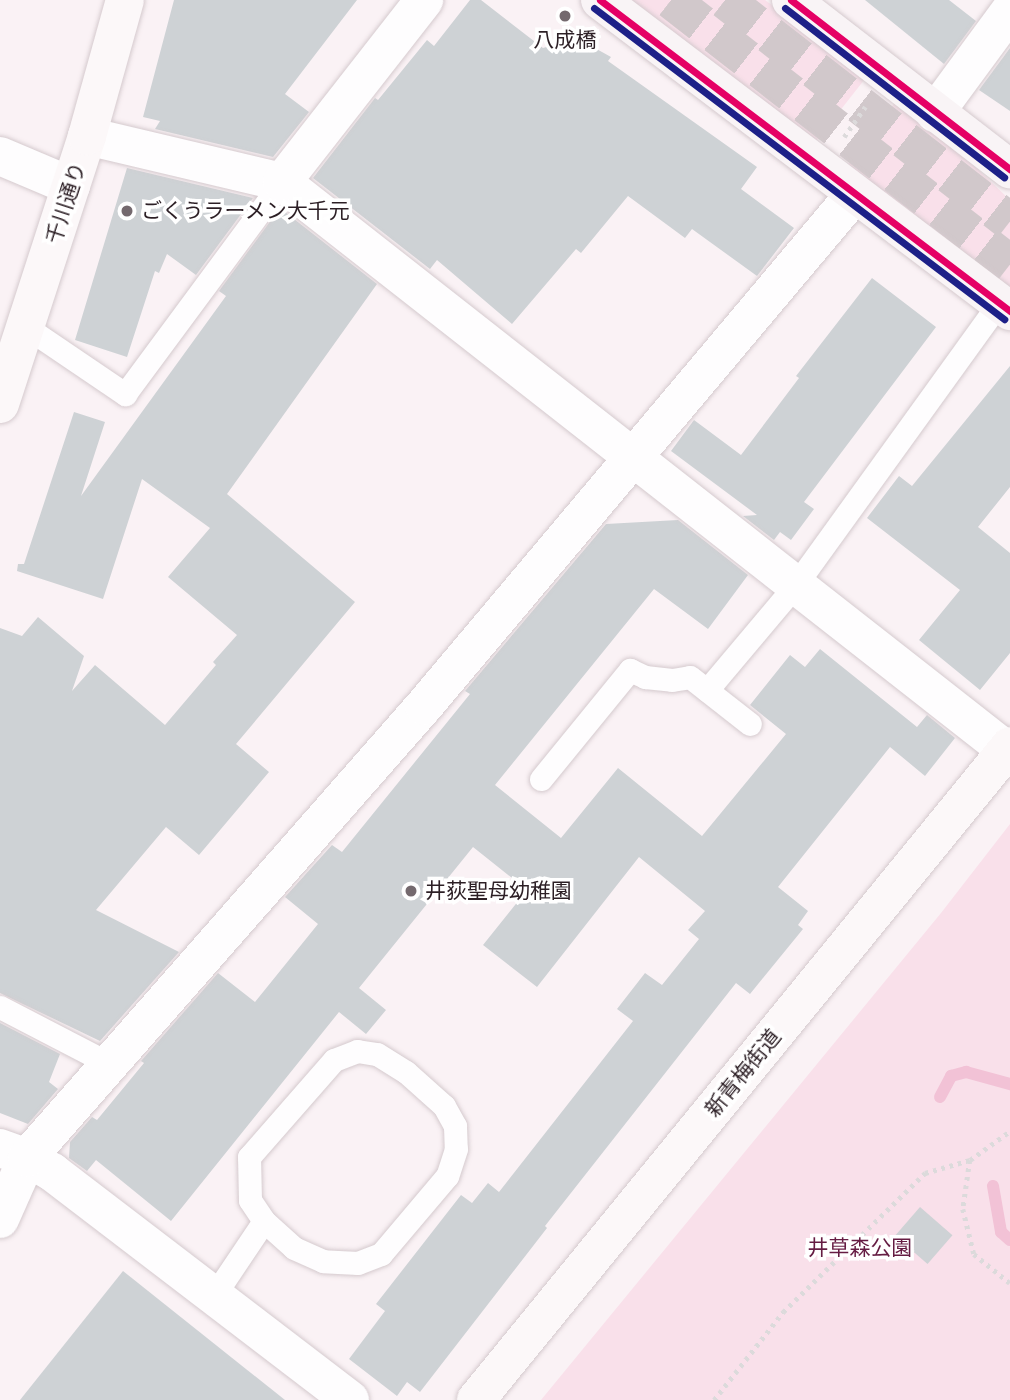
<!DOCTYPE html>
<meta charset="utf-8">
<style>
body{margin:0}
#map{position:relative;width:1010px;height:1400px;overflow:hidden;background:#faf2f5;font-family:"DM Sans","Noto Sans JP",sans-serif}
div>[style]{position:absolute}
.green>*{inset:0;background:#f9e0ea}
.stream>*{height:12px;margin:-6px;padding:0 6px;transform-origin:6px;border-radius:6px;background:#f2c2d6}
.building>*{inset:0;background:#ced2d5;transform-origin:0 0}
.primary-tunnel>*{height:38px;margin-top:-19px;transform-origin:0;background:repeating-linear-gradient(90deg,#d1c8cb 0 38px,transparent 0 57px)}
.path>*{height:4.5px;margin-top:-2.25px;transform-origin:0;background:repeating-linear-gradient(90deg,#dcdadb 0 3.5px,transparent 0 8.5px)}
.roads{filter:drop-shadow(0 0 2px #d5cace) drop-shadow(0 0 2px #d5cace)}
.service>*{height:23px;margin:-11.5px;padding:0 11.5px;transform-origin:11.5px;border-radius:11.5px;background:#fefdfe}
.minor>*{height:38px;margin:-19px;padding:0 19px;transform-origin:19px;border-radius:19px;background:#fefdfe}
.secondary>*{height:38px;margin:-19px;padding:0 19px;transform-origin:19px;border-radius:19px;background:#fcf8f9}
.primary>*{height:38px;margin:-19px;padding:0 19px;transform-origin:19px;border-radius:19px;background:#f9f4f6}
.bus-1>*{height:7px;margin:-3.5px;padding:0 3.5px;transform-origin:3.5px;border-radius:3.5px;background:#e50065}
.bus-2>*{height:7px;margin:-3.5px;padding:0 3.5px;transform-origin:3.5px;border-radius:3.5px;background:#1d2088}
.dots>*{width:19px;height:19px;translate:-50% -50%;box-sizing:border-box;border:4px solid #fff;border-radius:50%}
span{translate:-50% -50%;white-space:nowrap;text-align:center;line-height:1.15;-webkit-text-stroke:7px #fff;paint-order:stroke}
.poi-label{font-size:21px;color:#2c1f25}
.left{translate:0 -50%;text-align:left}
.street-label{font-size:21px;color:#2c1f25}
.park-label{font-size:21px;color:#651c43}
</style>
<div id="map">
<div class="green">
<i style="clip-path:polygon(622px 0,765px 0,868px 75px,813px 145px)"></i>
<i style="clip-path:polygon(896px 101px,947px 140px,1010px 200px,1010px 292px,845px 168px)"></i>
<i style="clip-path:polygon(1010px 824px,1010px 1400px,541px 1400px,941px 913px)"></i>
</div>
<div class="stream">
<i style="left:940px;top:1097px;width:24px;rotate:-62deg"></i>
<i style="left:951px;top:1076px;width:16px;rotate:-15deg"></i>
<i style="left:966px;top:1072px;width:46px;rotate:15.3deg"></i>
<i style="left:993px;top:1186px;width:47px;rotate:80.1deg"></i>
<i style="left:1001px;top:1232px;width:12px;rotate:42deg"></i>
</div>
<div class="building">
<i style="clip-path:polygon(174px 0,357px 0,285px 94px,309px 112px,273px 157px,155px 129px,160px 121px,143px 117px)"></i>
<i style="clip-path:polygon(470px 0,481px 0,543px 48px,570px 40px,584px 42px,611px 57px,608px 61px,757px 167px,741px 189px,794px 228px,757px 276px,692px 229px,685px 238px,628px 196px,581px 253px,576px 249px,512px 324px,437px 260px,430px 269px,313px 178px,375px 98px,378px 100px,427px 40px,434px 46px)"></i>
<i style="clip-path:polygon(865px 0,949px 0,976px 21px,944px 64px)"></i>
<i style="clip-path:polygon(1010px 48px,1010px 111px,979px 90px)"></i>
<i style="clip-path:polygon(127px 168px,253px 198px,196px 275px,167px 254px,159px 273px,155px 271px,127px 357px,75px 340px)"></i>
<i style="clip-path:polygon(280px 208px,377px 284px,227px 494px,355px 602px,236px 744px,269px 772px,199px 855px,166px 827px,96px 910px,179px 952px,100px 1041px,0 993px,0 628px,22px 636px,38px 617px,84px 656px,72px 691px,95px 665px,165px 725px,216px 665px,213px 662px,237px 635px,168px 577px,210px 528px,142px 479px,103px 599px,17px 571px,18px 564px,24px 564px,74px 412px,105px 422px,81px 496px,226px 296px,219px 291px)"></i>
<i style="clip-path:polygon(872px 278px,936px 327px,804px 502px,814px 509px,791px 540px,780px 532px,774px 540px,743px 516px,757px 515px,671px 451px,694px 420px,741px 455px,799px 378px,796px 376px)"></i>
<i style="clip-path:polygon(1010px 366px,1010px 487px,978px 527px,1010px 553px,1010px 653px,980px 690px,919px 640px,960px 590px,867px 518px,899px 476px,912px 486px)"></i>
<i style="clip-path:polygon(678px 520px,748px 575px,708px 629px,654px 589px,495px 785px,561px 838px,618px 768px,702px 836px,786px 734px,750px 705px,790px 655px,805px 667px,820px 649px,917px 727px,927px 715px,955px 738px,925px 776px,890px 747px,778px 887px,808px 911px,798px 925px,803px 929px,750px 994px,736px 983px,545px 1226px,547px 1228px,420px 1392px,407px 1382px,397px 1396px,349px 1359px,385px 1311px,376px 1304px,461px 1195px,472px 1203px,488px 1183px,499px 1192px,633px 1021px,617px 1009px,645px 973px,662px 985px,699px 939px,688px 930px,705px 911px,639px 857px,537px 987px,483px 945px,527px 890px,473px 847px,359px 988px,386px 1010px,366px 1034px,339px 1012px,171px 1221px,96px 1160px,87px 1171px,69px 1158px,70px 1142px,92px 1117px,97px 1120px,144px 1063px,141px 1061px,218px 973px,255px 1002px,318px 924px,285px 897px,332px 845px,342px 852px,470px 694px,465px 691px,606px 524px)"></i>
<i style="clip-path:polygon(0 1023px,60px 1054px,49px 1082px,58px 1089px,28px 1124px,0 1113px)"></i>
<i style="left:920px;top:1207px;width:43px;height:38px;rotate:41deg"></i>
<i style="clip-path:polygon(123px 1271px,285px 1400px,20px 1400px)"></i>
</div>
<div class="primary-tunnel">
<i style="left:671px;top:0;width:430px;rotate:37.9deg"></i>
<i style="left:725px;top:0;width:361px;rotate:37.9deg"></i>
</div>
<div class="path">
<i style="left:844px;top:137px;width:37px;rotate:-55deg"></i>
<i style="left:970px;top:1160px;width:49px;rotate:98.1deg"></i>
<i style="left:963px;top:1209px;width:46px;rotate:76.3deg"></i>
<i style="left:974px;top:1254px;width:46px;rotate:38.9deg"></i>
<i style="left:714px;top:1400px;width:112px;rotate:-51.9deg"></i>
<i style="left:783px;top:1312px;width:199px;rotate:-44.4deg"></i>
<i style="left:925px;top:1173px;width:47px;rotate:-16.1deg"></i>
<i style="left:970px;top:1160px;width:49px;rotate:-35.9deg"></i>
</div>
<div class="roads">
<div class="service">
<i style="left:26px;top:327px;width:120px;rotate:34.1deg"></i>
<i style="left:125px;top:394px;width:264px;rotate:-53.5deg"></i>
<i style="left:707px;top:690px;width:140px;rotate:-49.9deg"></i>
<i style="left:797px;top:583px;width:345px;rotate:-54.2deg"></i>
<i style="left:541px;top:779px;width:141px;rotate:-50.8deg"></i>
<i style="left:630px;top:670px;width:17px;rotate:25deg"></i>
<i style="left:645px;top:677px;width:27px;rotate:6deg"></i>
<i style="left:672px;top:680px;width:18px;rotate:-9deg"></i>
<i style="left:690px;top:677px;width:76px;rotate:38.1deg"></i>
<i style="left:0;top:1007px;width:122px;rotate:27.4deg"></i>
<i style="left:357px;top:1051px;width:20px;rotate:9deg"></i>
<i style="left:377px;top:1054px;width:34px;rotate:32deg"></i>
<i style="left:406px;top:1072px;width:51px;rotate:41.8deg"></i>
<i style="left:444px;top:1106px;width:23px;rotate:61deg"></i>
<i style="left:455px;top:1126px;width:23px;rotate:88deg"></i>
<i style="left:456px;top:1149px;width:28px;rotate:108deg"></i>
<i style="left:447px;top:1176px;width:102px;rotate:130.2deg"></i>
<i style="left:381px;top:1254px;width:25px;rotate:159deg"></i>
<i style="left:358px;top:1263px;width:35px;rotate:-177deg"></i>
<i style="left:323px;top:1261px;width:32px;rotate:-156deg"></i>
<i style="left:294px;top:1248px;width:40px;rotate:-138deg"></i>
<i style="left:264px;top:1221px;width:25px;rotate:-124deg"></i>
<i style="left:250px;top:1200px;width:43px;rotate:-91.3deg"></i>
<i style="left:249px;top:1157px;width:129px;rotate:-48.8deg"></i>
<i style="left:334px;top:1060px;width:25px;rotate:-21deg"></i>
<i style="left:215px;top:1294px;width:88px;rotate:-56.1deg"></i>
</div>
<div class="minor">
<i style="left:935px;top:113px;width:127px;rotate:-53.7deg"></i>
<i style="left:87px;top:136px;width:200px;rotate:13.3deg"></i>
<i style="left:282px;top:182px;width:925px;rotate:38.11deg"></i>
<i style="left:0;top:156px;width:77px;rotate:22.9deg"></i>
<i style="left:282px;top:182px;width:231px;rotate:-52deg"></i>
<i style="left:0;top:1148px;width:29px;rotate:20deg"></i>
<i style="left:27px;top:1158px;width:29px;rotate:29deg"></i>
<i style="left:52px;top:1172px;width:375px;rotate:37.4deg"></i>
<i style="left:0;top:1219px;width:67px;rotate:-66.1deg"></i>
<i style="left:27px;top:1158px;width:602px;rotate:-48.71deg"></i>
<i style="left:424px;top:706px;width:668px;rotate:-49.92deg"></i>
</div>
<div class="secondary">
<i style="left:0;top:404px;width:282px;rotate:-72deg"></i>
<i style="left:87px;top:136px;width:141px;rotate:-74.4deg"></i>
<i style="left:476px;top:1400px;width:844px;rotate:-50.77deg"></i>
</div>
<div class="primary">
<i style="left:600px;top:0;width:515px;rotate:37.18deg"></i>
<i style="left:791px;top:0;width:277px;rotate:37.7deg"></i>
</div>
</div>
<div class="bus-1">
<i style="left:600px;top:0;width:515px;rotate:37.18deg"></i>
<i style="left:791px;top:0;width:277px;rotate:37.7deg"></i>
</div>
<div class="bus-2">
<i style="left:594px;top:8px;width:515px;rotate:37.18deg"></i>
<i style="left:785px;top:8px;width:277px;rotate:37.7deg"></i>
</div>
<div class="dots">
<i style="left:565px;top:16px;background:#74696e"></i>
<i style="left:127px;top:211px;background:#74696e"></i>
<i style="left:411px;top:891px;background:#74696e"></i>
</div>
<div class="poi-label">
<span style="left:565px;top:40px">八成橋</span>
<span class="left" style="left:141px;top:211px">ごくうラーメン大千元</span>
<span class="left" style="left:425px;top:891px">井荻聖母幼稚園</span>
</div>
<div class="street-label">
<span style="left:66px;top:203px;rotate:-72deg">千川通り</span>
<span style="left:743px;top:1073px;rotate:-51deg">新青梅街道</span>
</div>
<div class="park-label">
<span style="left:860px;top:1248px">井草森公園</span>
</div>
</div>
